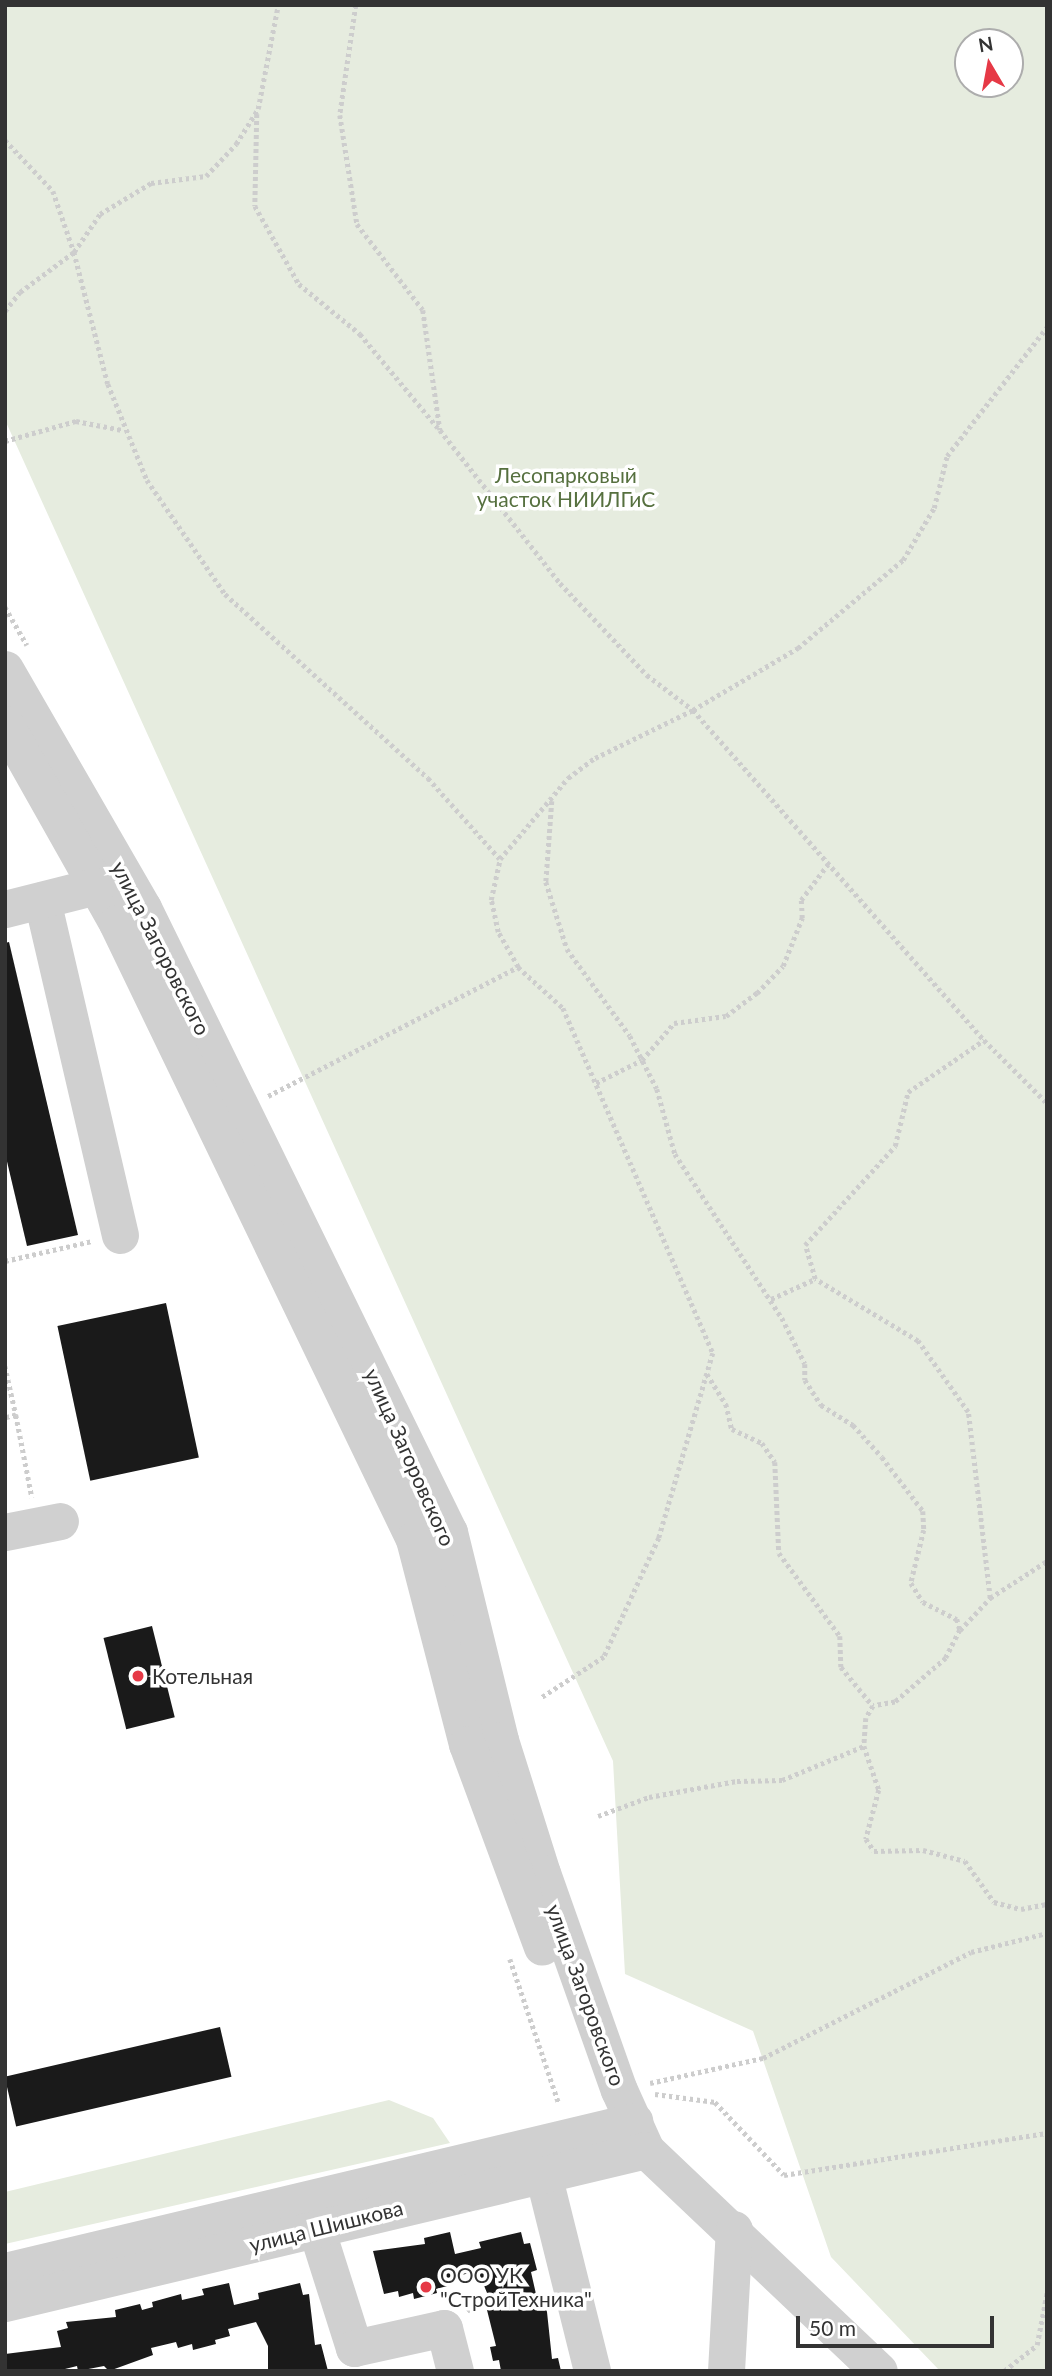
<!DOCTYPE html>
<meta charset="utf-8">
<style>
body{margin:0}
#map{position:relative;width:1052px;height:2376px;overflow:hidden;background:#fff;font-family:Lato,sans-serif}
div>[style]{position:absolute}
.green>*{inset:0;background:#e6ecdf}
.building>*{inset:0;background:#1a1a1a;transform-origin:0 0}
.path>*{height:4.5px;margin-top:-2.25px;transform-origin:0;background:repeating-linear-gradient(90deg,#cdcdcd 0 3.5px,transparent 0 7px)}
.minor>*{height:37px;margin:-18.5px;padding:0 18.5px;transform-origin:18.5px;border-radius:18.5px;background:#d0d0d0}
.dots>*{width:19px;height:19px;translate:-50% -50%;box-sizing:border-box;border:4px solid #fff;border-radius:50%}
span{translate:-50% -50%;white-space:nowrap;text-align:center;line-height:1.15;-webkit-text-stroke:7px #fff;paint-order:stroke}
.park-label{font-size:21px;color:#56703f}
.street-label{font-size:21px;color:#333}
.poi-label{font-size:21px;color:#333}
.left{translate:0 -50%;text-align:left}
.frame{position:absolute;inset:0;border:7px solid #333;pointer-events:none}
.north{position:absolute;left:954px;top:28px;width:70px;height:70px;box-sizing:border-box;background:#fff;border:2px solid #adadad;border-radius:50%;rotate:350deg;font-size:19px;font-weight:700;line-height:28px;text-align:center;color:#333}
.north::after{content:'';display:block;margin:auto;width:24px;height:32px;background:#e63946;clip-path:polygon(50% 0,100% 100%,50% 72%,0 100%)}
.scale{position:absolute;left:796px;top:2316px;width:198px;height:32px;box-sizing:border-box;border:4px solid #333;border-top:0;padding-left:9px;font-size:21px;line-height:24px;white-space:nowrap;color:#333;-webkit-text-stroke:5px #fff;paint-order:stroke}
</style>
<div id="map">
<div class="green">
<i style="clip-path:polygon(evenodd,5px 5px,1047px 5px,1047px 2371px,940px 2371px,831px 2257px,753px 2031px,625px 1974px,613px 1761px,5px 420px,5px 5px,968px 42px,1010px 42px,1010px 84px,968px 84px,968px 42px)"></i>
<i style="clip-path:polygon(389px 2100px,433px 2118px,450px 2143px,5px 2244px,5px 2192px)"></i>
</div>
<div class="building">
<i style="clip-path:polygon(9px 942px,78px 1235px,27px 1246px,5px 1153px,5px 943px)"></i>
<i style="left:166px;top:1303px;width:158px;height:111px;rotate:78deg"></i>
<i style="left:152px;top:1626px;width:94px;height:50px;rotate:76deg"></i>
<i style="left:220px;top:2027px;width:51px;height:221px;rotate:77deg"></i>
<i style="clip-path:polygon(450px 2232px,455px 2254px,481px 2248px,479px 2242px,521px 2232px,524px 2244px,530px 2243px,537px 2270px,531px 2272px,536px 2294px,542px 2293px,547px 2312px,552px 2359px,558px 2358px,561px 2371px,501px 2371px,499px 2360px,493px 2361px,490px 2347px,496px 2346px,486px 2306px,492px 2305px,478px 2271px,449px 2278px,451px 2285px,436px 2289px,437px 2293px,414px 2299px,413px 2293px,399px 2297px,398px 2291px,384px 2294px,373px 2251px,425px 2244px,424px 2238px)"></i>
<i style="clip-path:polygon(229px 2283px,234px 2305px,259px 2299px,258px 2293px,300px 2283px,303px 2295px,309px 2294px,315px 2345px,321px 2344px,328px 2371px,268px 2371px,268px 2346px,256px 2322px,228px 2329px,230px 2336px,215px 2340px,216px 2344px,193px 2350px,192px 2344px,178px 2348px,176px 2342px,151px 2348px,153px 2355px,109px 2371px,104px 2366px,78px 2371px,77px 2366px,57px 2371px,5px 2371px,5px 2354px,61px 2347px,57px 2331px,68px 2328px,66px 2322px,116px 2317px,115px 2310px,140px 2304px,142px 2310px,153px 2307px,152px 2302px,181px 2294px,182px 2300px,204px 2295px,202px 2289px)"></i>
</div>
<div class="path">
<i style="left:356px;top:5px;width:111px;rotate:98.3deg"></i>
<i style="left:340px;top:115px;width:110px;rotate:81.1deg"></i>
<i style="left:357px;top:224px;width:108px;rotate:52.5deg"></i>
<i style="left:423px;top:310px;width:121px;rotate:81.9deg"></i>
<i style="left:440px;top:430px;width:194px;rotate:51.9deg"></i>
<i style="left:560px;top:583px;width:127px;rotate:46.6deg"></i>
<i style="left:647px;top:675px;width:58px;rotate:37.3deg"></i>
<i style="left:693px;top:710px;width:440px;rotate:48.6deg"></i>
<i style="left:984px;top:1040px;width:89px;rotate:45deg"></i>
<i style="left:257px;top:114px;width:92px;rotate:91.2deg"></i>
<i style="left:255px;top:206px;width:90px;rotate:60.6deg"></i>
<i style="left:299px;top:284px;width:79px;rotate:39.3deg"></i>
<i style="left:360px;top:334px;width:122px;rotate:50.3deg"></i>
<i style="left:5px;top:140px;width:70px;rotate:46.7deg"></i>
<i style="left:53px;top:191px;width:65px;rotate:71deg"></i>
<i style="left:74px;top:252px;width:136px;rotate:75.6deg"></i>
<i style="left:108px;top:384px;width:104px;rotate:67.9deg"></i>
<i style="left:147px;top:480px;width:138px;rotate:55.6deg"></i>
<i style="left:225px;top:594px;width:274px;rotate:42.2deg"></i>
<i style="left:428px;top:778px;width:108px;rotate:48.4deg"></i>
<i style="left:5px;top:311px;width:24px;rotate:-52deg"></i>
<i style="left:20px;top:292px;width:67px;rotate:-36.5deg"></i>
<i style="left:74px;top:252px;width:46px;rotate:-55.6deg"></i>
<i style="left:100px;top:214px;width:60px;rotate:-31.3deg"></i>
<i style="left:151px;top:183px;width:55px;rotate:-7.3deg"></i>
<i style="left:206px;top:176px;width:44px;rotate:-46.8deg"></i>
<i style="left:236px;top:144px;width:41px;rotate:-57.8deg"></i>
<i style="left:258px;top:109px;width:106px;rotate:-79.1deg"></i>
<i style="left:5px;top:441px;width:74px;rotate:-15.7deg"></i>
<i style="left:76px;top:421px;width:47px;rotate:11.1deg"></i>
<i style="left:5px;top:607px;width:44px;rotate:59.9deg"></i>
<i style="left:552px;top:801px;width:81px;rotate:94.2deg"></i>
<i style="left:546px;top:882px;width:70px;rotate:72.6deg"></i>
<i style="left:567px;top:949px;width:107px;rotate:54.1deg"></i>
<i style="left:630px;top:1036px;width:59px;rotate:63deg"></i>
<i style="left:657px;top:1089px;width:67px;rotate:74.5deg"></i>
<i style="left:675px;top:1154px;width:196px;rotate:56.9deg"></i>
<i style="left:782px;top:1318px;width:51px;rotate:63.4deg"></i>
<i style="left:805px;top:1364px;width:16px;rotate:90deg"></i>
<i style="left:805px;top:1380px;width:30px;rotate:57deg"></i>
<i style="left:821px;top:1405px;width:38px;rotate:32deg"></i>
<i style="left:853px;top:1425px;width:43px;rotate:47.8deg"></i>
<i style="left:882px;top:1457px;width:68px;rotate:52.8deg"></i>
<i style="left:923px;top:1511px;width:19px;rotate:87deg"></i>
<i style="left:924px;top:1530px;width:55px;rotate:103.8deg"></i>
<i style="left:911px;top:1583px;width:22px;rotate:58deg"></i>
<i style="left:923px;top:1602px;width:38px;rotate:27deg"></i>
<i style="left:957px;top:1619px;width:11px;rotate:75deg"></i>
<i style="left:960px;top:1630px;width:31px;rotate:117deg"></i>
<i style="left:946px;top:1658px;width:67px;rotate:139.2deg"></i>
<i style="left:895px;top:1702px;width:22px;rotate:170deg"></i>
<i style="left:873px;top:1706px;width:14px;rotate:120deg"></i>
<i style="left:866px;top:1718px;width:28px;rotate:94deg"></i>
<i style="left:864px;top:1746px;width:46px;rotate:71.2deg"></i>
<i style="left:879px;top:1790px;width:51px;rotate:104.9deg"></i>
<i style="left:866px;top:1839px;width:14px;rotate:56deg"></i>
<i style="left:874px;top:1851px;width:49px;rotate:-1.2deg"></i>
<i style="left:923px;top:1850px;width:43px;rotate:14.7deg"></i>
<i style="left:965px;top:1861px;width:50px;rotate:54.7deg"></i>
<i style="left:994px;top:1902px;width:28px;rotate:15deg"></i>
<i style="left:1021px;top:1909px;width:26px;rotate:-11deg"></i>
<i style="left:518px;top:967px;width:61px;rotate:42.3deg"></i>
<i style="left:563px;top:1008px;width:376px;rotate:66.5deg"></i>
<i style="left:713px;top:1353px;width:193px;rotate:106.3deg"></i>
<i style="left:659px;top:1538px;width:131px;rotate:114.8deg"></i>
<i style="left:604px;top:1657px;width:75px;rotate:146.9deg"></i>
<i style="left:596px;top:1083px;width:51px;rotate:-26.6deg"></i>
<i style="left:642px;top:1060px;width:49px;rotate:-49.1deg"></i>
<i style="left:674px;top:1023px;width:52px;rotate:-7.7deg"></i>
<i style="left:726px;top:1016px;width:39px;rotate:-37deg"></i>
<i style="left:757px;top:993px;width:37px;rotate:-46deg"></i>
<i style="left:783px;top:966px;width:52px;rotate:-68.4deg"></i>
<i style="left:802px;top:918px;width:18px;rotate:-93deg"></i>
<i style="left:801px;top:900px;width:45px;rotate:-53.1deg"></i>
<i style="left:268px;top:1096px;width:281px;rotate:-27.3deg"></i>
<i style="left:518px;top:967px;width:40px;rotate:-119.7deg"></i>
<i style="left:498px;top:932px;width:33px;rotate:-102deg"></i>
<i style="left:491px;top:900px;width:42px;rotate:-77.6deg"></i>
<i style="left:500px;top:859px;width:106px;rotate:-50deg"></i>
<i style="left:568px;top:778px;width:34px;rotate:-37deg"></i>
<i style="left:595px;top:758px;width:109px;rotate:-26.1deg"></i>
<i style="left:693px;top:710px;width:122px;rotate:-30.6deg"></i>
<i style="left:798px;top:648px;width:137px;rotate:-40deg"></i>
<i style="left:903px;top:560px;width:61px;rotate:-59.2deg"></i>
<i style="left:934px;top:508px;width:54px;rotate:-76deg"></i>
<i style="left:947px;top:456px;width:163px;rotate:-52.2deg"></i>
<i style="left:5px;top:1261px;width:89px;rotate:-12.9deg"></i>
<i style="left:771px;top:1299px;width:48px;rotate:-24.4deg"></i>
<i style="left:5px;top:1366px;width:50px;rotate:77.3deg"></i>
<i style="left:16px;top:1415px;width:11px;rotate:165deg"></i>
<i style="left:707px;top:1374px;width:36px;rotate:58deg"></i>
<i style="left:726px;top:1404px;width:26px;rotate:77deg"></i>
<i style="left:732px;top:1429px;width:33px;rotate:25deg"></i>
<i style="left:762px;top:1443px;width:23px;rotate:56deg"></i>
<i style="left:775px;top:1462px;width:91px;rotate:87.5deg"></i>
<i style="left:779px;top:1553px;width:103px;rotate:53.7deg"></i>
<i style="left:840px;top:1636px;width:31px;rotate:88deg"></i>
<i style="left:841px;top:1667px;width:50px;rotate:50.6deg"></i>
<i style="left:16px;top:1415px;width:84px;rotate:79deg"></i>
<i style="left:990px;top:1598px;width:68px;rotate:-33deg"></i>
<i style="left:960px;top:1630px;width:44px;rotate:-46.8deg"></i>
<i style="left:990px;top:1598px;width:187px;rotate:-96.7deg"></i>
<i style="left:968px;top:1412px;width:87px;rotate:-125.2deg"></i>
<i style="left:918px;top:1341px;width:120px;rotate:-149deg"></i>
<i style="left:815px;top:1279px;width:35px;rotate:-106deg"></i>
<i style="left:805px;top:1245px;width:134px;rotate:-47.7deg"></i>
<i style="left:895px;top:1146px;width:56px;rotate:-76.5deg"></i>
<i style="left:908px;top:1092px;width:92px;rotate:-34.4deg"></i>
<i style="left:598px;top:1816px;width:54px;rotate:-20.4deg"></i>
<i style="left:649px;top:1797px;width:89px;rotate:-10.3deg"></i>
<i style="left:737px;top:1781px;width:45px;rotate:-1.3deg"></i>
<i style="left:782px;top:1780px;width:89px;rotate:-22.5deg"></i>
<i style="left:510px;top:1959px;width:153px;rotate:71.3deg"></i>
<i style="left:650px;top:2083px;width:116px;rotate:-12.5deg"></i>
<i style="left:763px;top:2058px;width:233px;rotate:-27deg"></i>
<i style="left:971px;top:1952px;width:78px;rotate:-14deg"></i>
<i style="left:655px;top:2094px;width:61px;rotate:7.6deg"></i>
<i style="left:715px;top:2102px;width:100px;rotate:46.6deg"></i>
<i style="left:784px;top:2175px;width:266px;rotate:-9.1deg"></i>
<i style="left:467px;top:2311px;width:27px;rotate:-36deg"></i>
<i style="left:1004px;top:2371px;width:42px;rotate:-38.2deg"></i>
<i style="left:1037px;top:2345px;width:54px;rotate:-79.3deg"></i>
</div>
<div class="minor">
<i style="left:5px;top:669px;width:276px;rotate:60deg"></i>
<i style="left:143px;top:908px;width:695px;rotate:63.88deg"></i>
<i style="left:449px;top:1532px;width:214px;rotate:76.2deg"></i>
<i style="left:500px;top:1740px;width:139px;rotate:72.5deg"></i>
<i style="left:542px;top:1873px;width:230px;rotate:70.5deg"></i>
<i style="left:619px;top:2090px;width:66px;rotate:65.8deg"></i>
<i style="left:646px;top:2150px;width:321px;rotate:43.5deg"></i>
<i style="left:5px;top:724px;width:228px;rotate:60.6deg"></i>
<i style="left:117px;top:923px;width:684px;rotate:64.26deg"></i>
<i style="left:414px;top:1539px;width:212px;rotate:75.5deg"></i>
<i style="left:467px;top:1744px;width:216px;rotate:69.7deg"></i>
<i style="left:42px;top:900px;width:344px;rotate:76.9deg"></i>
<i style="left:5px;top:909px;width:94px;rotate:-14.2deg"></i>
<i style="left:5px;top:1532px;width:56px;rotate:-11.3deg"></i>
<i style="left:543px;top:2174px;width:203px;rotate:76deg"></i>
<i style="left:316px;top:2228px;width:126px;rotate:72.4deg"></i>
<i style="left:354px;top:2348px;width:92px;rotate:-12.5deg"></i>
<i style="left:444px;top:2328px;width:44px;rotate:75.7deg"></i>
<i style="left:5px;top:2271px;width:647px;rotate:-13.41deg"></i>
<i style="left:5px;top:2303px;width:659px;rotate:-13.42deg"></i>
<i style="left:726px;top:2371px;width:142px;rotate:-86.8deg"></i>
</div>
<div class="dots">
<i style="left:138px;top:1676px;background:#e63946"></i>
<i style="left:426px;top:2287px;background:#e63946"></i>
</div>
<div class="park-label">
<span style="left:566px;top:487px">Лесопарковый<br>участок НИИЛГиС</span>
</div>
<div class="street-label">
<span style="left:161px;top:948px;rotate:63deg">улица Загоровского</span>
<span style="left:410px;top:1457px;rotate:66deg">улица Загоровского</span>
<span style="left:586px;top:1995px;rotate:70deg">улица Загоровского</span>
<span style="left:326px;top:2226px;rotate:-14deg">улица Шишкова</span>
</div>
<div class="poi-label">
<span class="left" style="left:152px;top:1676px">Котельная</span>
<span class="left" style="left:440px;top:2287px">ООО УК<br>"СтройТехника"</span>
</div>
<div class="frame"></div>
<div class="north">N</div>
<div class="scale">50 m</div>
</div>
